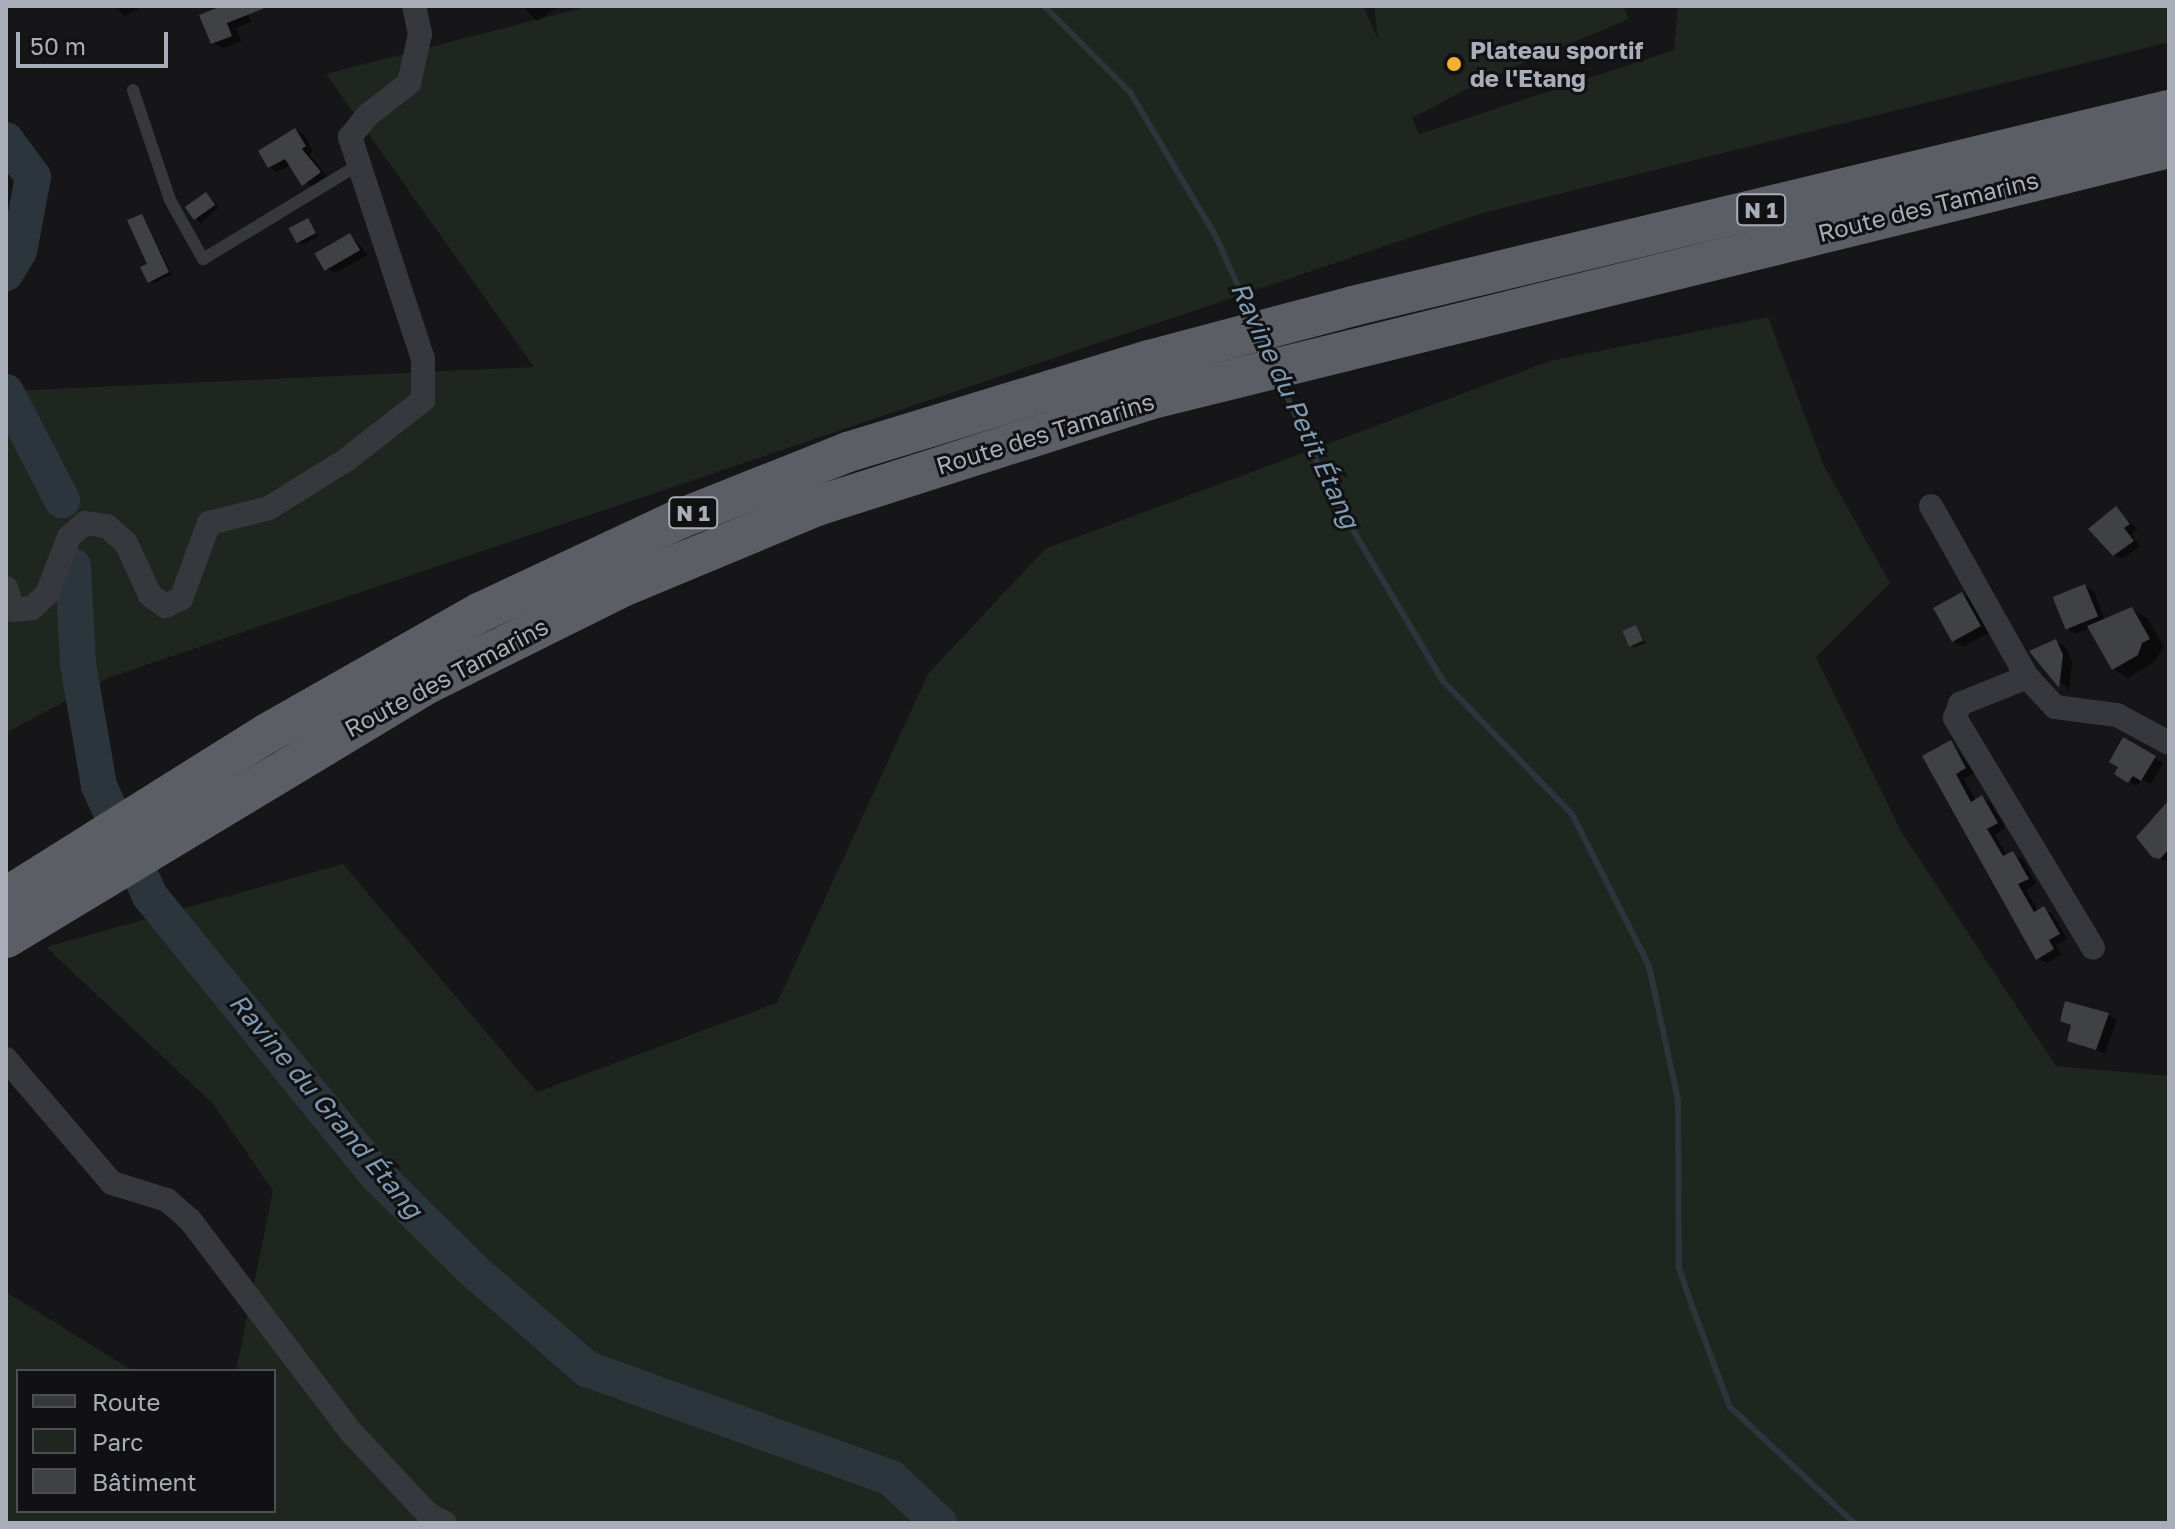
<!DOCTYPE html>
<meta charset="utf-8">
<style>
body{margin:0}
#map{position:relative;width:2175px;height:1529px;overflow:hidden;background:#161618;font-family:"Golos Text",sans-serif}
div>[style]{position:absolute}
.green>*{inset:0;background:#1e261f}
.shadow>*{inset:0;background:#0007;transform-origin:0 0}
.stream>*{height:6px;margin:-3px;padding:0 3px;transform-origin:3px;border-radius:3px;background:#2c353c}
.river>*{height:36px;margin:-18px;padding:0 18px;transform-origin:18px;border-radius:18px;background:#2c353c}
.building>*{inset:0;background:#404145;transform-origin:0 0}
.service>*{height:12px;margin:-6px;padding:0 6px;transform-origin:6px;border-radius:6px;background:#37383d}
.minor>*{height:24px;margin:-12px;padding:0 12px;transform-origin:12px;border-radius:12px;background:#37383d}
.trunk>*{height:40px;margin:-20px;padding:0 20px;transform-origin:20px;border-radius:20px;background:#5b5e65}
.dots>*{width:22px;height:22px;translate:-50% -50%;box-sizing:border-box;border:4px solid #111113;border-radius:50%}
span{translate:-50% -50%;white-space:nowrap;text-align:center;line-height:1.15;-webkit-text-stroke:6px #111113;paint-order:stroke}
.shield-label span{padding:2px 6px;background:#111113;border:2px solid;border-radius:6px;-webkit-text-stroke-width:0}
.shield-label{font-size:22px;color:#a8adb8;font-weight:700}
.poi-label{font-size:24px;color:#a8adb8;font-weight:700}
.left{translate:0 -50%;text-align:left}
.street-label{font-size:24px;color:#a8adb8}
.water-label{font-size:26px;color:#7f9bb3;font-style:italic}
.frame{position:absolute;inset:0;border:8px solid #a8adb8;pointer-events:none}
.legend{position:absolute;left:16px;top:1369px;width:260px;height:144px;box-sizing:border-box;background:#111113;border:2px solid #4d4f55;margin:0;padding:10px 14px;list-style:none;font-size:24px;color:#a8adb8}
.legend li{display:flex;align-items:center;gap:16px;height:40px}
.legend b{width:40px;border:2px solid #4d4f55}
.scale{position:absolute;left:16px;top:32px;width:152px;height:36px;box-sizing:border-box;border:4px solid #a8adb8;border-top:0;padding-left:10px;font-size:24px;line-height:28px;white-space:nowrap;color:#a8adb8;-webkit-text-stroke:6px #111113;paint-order:stroke}
</style>
<div id="map">
<div class="green">
<i style="clip-path:polygon(590px 6px,1363px 6px,1378px 39px,1374px 6px,1623px 6px,1629px 19px,1488px 78px,1412px 118px,1419px 134px,1674px 50px,1678px 6px,2169px 6px,2169px 42px,1483px 213px,110px 677px,6px 733px,6px 391px,534px 367px,326px 74px)"></i>
<i style="clip-path:polygon(1768px 317px,1823px 464px,1890px 583px,1816px 657px,1902px 833px,2056px 1066px,2169px 1076px,2169px 1523px,6px 1523px,6px 1292px,133px 1371px,18px 1371px,18px 1511px,274px 1511px,274px 1371px,236px 1371px,273px 1191px,213px 1104px,46px 947px,343px 864px,537px 1092px,777px 1003px,928px 674px,1045px 549px,1550px 361px)"></i>
</div>
<div class="shadow">
<i style="clip-path:polygon(113px 6px,144px 6px,125px 16px)"></i>
<i style="clip-path:polygon(227px 6px,246px 8px,251px 22px,236px 28px,241px 41px,223px 48px,213px 43px)"></i>
<i style="clip-path:polygon(522px 6px,560px 6px,537px 21px)"></i>
<i style="clip-path:polygon(295px 130px,304px 135px,313px 151px,309px 154px,328px 178px,312px 189px,291px 165px,277px 172px,269px 167px)"></i>
<i style="left:206px;top:194px;width:18px;height:24px;rotate:47deg"></i>
<i style="clip-path:polygon(142px 216px,172px 274px,153px 284px,149px 281px)"></i>
<i style="clip-path:polygon(308px 220px,319px 236px,303px 245px,299px 242px)"></i>
<i style="clip-path:polygon(350px 235px,368px 255px,335px 273px,326px 268px)"></i>
<i style="clip-path:polygon(2117px 509px,2137px 529px,2131px 534px,2140px 546px,2122px 559px,2114px 555px)"></i>
<i style="clip-path:polygon(2085px 586px,2094px 591px,2105px 620px,2132px 609px,2147px 618px,2164px 647px,2153px 663px,2128px 678px,2113px 669px,2090px 628px,2075px 634px,2066px 628px)"></i>
<i style="clip-path:polygon(1962px 594px,1972px 600px,1990px 632px,1963px 647px,1953px 641px)"></i>
<i style="clip-path:polygon(1636px 627px,1646px 643px,1634px 648px,1630px 645px)"></i>
<i style="clip-path:polygon(2056px 642px,2066px 647px,2072px 662px,2069px 691px,2033px 652px)"></i>
<i style="clip-path:polygon(2124px 740px,2163px 763px,2151px 784px,2142px 779px,2137px 786px,2116px 774px)"></i>
<i style="clip-path:polygon(1951px 742px,1974px 773px,1964px 779px,1976px 801px,1982px 798px,1991px 803px,2005px 828px,1995px 835px,2007px 856px,2022px 858px,2036px 884px,2026px 890px,2038px 911px,2052px 913px,2067px 939px,2056px 945px,2062px 955px,2047px 963px,2038px 958px,1925px 757px)"></i>
<i style="clip-path:polygon(2169px 803px,2169px 861px,2168px 862px,2153px 856px)"></i>
<i style="clip-path:polygon(2108px 1015px,2117px 1020px,2105px 1053px,2069px 1040px,2073px 1026px,2062px 1020px)"></i>
</div>
<div class="stream">
<i style="left:1044px;top:6px;width:122px;rotate:45deg"></i>
<i style="left:1130px;top:92px;width:169px;rotate:59.3deg"></i>
<i style="left:1216px;top:237px;width:90px;rotate:65.7deg"></i>
<i style="left:1280px;top:381px;width:125px;rotate:65.5deg"></i>
<i style="left:1332px;top:495px;width:217px;rotate:59.2deg"></i>
<i style="left:1443px;top:681px;width:185px;rotate:45.9deg"></i>
<i style="left:1572px;top:814px;width:170px;rotate:63.1deg"></i>
<i style="left:1649px;top:966px;width:137px;rotate:77.8deg"></i>
<i style="left:1678px;top:1100px;width:168px;rotate:89.7deg"></i>
<i style="left:1679px;top:1268px;width:40px;rotate:71.1deg"></i>
<i style="left:1692px;top:1306px;width:108px;rotate:69.4deg"></i>
<i style="left:1730px;top:1407px;width:170px;rotate:43.1deg"></i>
</div>
<div class="river">
<i style="left:6px;top:140px;width:46px;rotate:53.9deg"></i>
<i style="left:33px;top:177px;width:75px;rotate:100.7deg"></i>
<i style="left:19px;top:251px;width:26px;rotate:121deg"></i>
<i style="left:6px;top:392px;width:122px;rotate:62.6deg"></i>
<i style="left:73px;top:566px;width:98px;rotate:87.1deg"></i>
<i style="left:78px;top:664px;width:124px;rotate:80.2deg"></i>
<i style="left:99px;top:786px;width:121px;rotate:65.1deg"></i>
<i style="left:150px;top:896px;width:360px;rotate:50.9deg"></i>
<i style="left:377px;top:1175px;width:135px;rotate:44.7deg"></i>
<i style="left:473px;top:1270px;width:151px;rotate:41deg"></i>
<i style="left:587px;top:1369px;width:323px;rotate:19.7deg"></i>
<i style="left:891px;top:1478px;width:66px;rotate:43.2deg"></i>
</div>
<div class="building">
<i style="clip-path:polygon(222px 6px,266px 6px,267px 7px,227px 23px,232px 36px,211px 44px,199px 15px)"></i>
<i style="clip-path:polygon(295px 128px,306px 146px,302px 149px,321px 172px,302px 186px,285px 159px,268px 168px,258px 151px)"></i>
<i style="left:206px;top:192px;width:16px;height:26px;rotate:55deg"></i>
<i style="clip-path:polygon(142px 214px,169px 272px,148px 283px,140px 267px,147px 264px,127px 220px)"></i>
<i style="left:308px;top:218px;width:17px;height:22px;rotate:62deg"></i>
<i style="left:350px;top:233px;width:20px;height:41px;rotate:60deg"></i>
<i style="clip-path:polygon(2116px 506px,2130px 524px,2124px 528px,2134px 541px,2113px 556px,2088px 529px)"></i>
<i style="left:2085px;top:584px;width:35px;height:35px;rotate:68deg"></i>
<i style="left:1962px;top:592px;width:39px;height:33px;rotate:61deg"></i>
<i style="clip-path:polygon(2132px 607px,2150px 639px,2142px 643px,2138px 655px,2112px 670px,2087px 626px)"></i>
<i style="left:1636px;top:625px;width:17px;height:15px;rotate:66deg"></i>
<i style="clip-path:polygon(2056px 639px,2063px 655px,2059px 688px,2029px 651px)"></i>
<i style="clip-path:polygon(2123px 737px,2156px 756px,2141px 781px,2133px 776px,2128px 783px,2114px 774px,2118px 767px,2109px 762px)"></i>
<i style="clip-path:polygon(1951px 740px,1966px 768px,1956px 774px,1971px 802px,1982px 795px,1998px 823px,1987px 829px,2003px 856px,2013px 851px,2029px 879px,2018px 884px,2034px 912px,2044px 906px,2060px 934px,2049px 940px,2054px 949px,2036px 960px,1922px 756px)"></i>
<i style="clip-path:polygon(2169px 800px,2169px 849px,2160px 859px,2152px 857px,2136px 837px)"></i>
<i style="clip-path:polygon(2065px 1001px,2109px 1013px,2096px 1050px,2067px 1041px,2071px 1025px,2060px 1021px)"></i>
</div>
<div class="service">
<i style="left:133px;top:90px;width:116px;rotate:71.4deg"></i>
<i style="left:170px;top:200px;width:68px;rotate:60.8deg"></i>
<i style="left:203px;top:259px;width:181px;rotate:-31.2deg"></i>
</div>
<div class="minor">
<i style="left:1931px;top:506px;width:196px;rotate:60.7deg"></i>
<i style="left:2027px;top:677px;width:41px;rotate:47deg"></i>
<i style="left:2055px;top:707px;width:63px;rotate:7.4deg"></i>
<i style="left:2117px;top:715px;width:59px;rotate:28.3deg"></i>
<i style="left:6px;top:588px;width:23px;rotate:72deg"></i>
<i style="left:13px;top:610px;width:19px;rotate:-6deg"></i>
<i style="left:32px;top:608px;width:21px;rotate:-43deg"></i>
<i style="left:47px;top:594px;width:61px;rotate:-68.9deg"></i>
<i style="left:69px;top:537px;width:21px;rotate:-41deg"></i>
<i style="left:85px;top:523px;width:22px;rotate:8deg"></i>
<i style="left:107px;top:526px;width:25px;rotate:42deg"></i>
<i style="left:126px;top:543px;width:57px;rotate:65.2deg"></i>
<i style="left:150px;top:595px;width:19px;rotate:36deg"></i>
<i style="left:165px;top:606px;width:17px;rotate:-24deg"></i>
<i style="left:181px;top:599px;width:81px;rotate:-69.8deg"></i>
<i style="left:209px;top:523px;width:62px;rotate:-14deg"></i>
<i style="left:269px;top:508px;width:91px;rotate:-31.9deg"></i>
<i style="left:346px;top:460px;width:98px;rotate:-37.9deg"></i>
<i style="left:423px;top:400px;width:41px;rotate:-90deg"></i>
<i style="left:423px;top:359px;width:234px;rotate:-108.2deg"></i>
<i style="left:350px;top:137px;width:28px;rotate:-51deg"></i>
<i style="left:368px;top:115px;width:52px;rotate:-38deg"></i>
<i style="left:409px;top:83px;width:50px;rotate:-77.3deg"></i>
<i style="left:420px;top:34px;width:29px;rotate:-102deg"></i>
<i style="left:2027px;top:677px;width:72px;rotate:158.1deg"></i>
<i style="left:1960px;top:704px;width:15px;rotate:110deg"></i>
<i style="left:1955px;top:718px;width:268px;rotate:59deg"></i>
<i style="left:6px;top:1059px;width:163px;rotate:49.5deg"></i>
<i style="left:112px;top:1183px;width:58px;rotate:17.2deg"></i>
<i style="left:167px;top:1200px;width:30px;rotate:41deg"></i>
<i style="left:190px;top:1220px;width:265px;rotate:52.8deg"></i>
<i style="left:350px;top:1431px;width:114px;rotate:46.8deg"></i>
<i style="left:428px;top:1514px;width:19px;rotate:28deg"></i>
</div>
<div class="trunk">
<i style="left:6px;top:897px;width:307px;rotate:-32.1deg"></i>
<i style="left:266px;top:734px;width:247px;rotate:-29.6deg"></i>
<i style="left:481px;top:612px;width:222px;rotate:-25.1deg"></i>
<i style="left:682px;top:518px;width:179px;rotate:-21.7deg"></i>
<i style="left:848px;top:452px;width:315px;rotate:-17deg"></i>
<i style="left:1149px;top:360px;width:211px;rotate:-14.8deg"></i>
<i style="left:1353px;top:306px;width:839px;rotate:-13.51deg"></i>
<i style="left:6px;top:938px;width:489px;rotate:-31.1deg"></i>
<i style="left:425px;top:685px;width:218px;rotate:-26.4deg"></i>
<i style="left:620px;top:588px;width:213px;rotate:-22.6deg"></i>
<i style="left:817px;top:506px;width:356px;rotate:-17.7deg"></i>
<i style="left:1156px;top:398px;width:1043px;rotate:-13.86deg"></i>
</div>
<div class="dots">
<i style="left:1454px;top:64px;background:#f2b134"></i>
</div>
<div class="shield-label">
<span style="left:1761px;top:210px">N 1</span>
<span style="left:693px;top:513px">N 1</span>
</div>
<div class="poi-label">
<span class="left" style="left:1470px;top:64px">Plateau sportif<br>de l'Etang</span>
</div>
<div class="street-label">
<span style="left:1928px;top:206px;rotate:-14deg">Route des Tamarins</span>
<span style="left:1045px;top:433px;rotate:-17deg">Route des Tamarins</span>
<span style="left:446px;top:677px;rotate:-28deg">Route des Tamarins</span>
</div>
<div class="water-label">
<span style="left:1295px;top:405px;rotate:65deg">Ravine du Petit Étang</span>
<span style="left:326px;top:1106px;rotate:50deg">Ravine du Grand Étang</span>
</div>
<div class="frame"></div>
<ul class="legend">
<li><b style="height:10px;background:#37383d"></b>Route</li>
<li><b style="height:22px;background:#1e261f"></b>Parc</li>
<li><b style="height:22px;background:#404145"></b>Bâtiment</li>
</ul>
<div class="scale">50 m</div>
</div>
